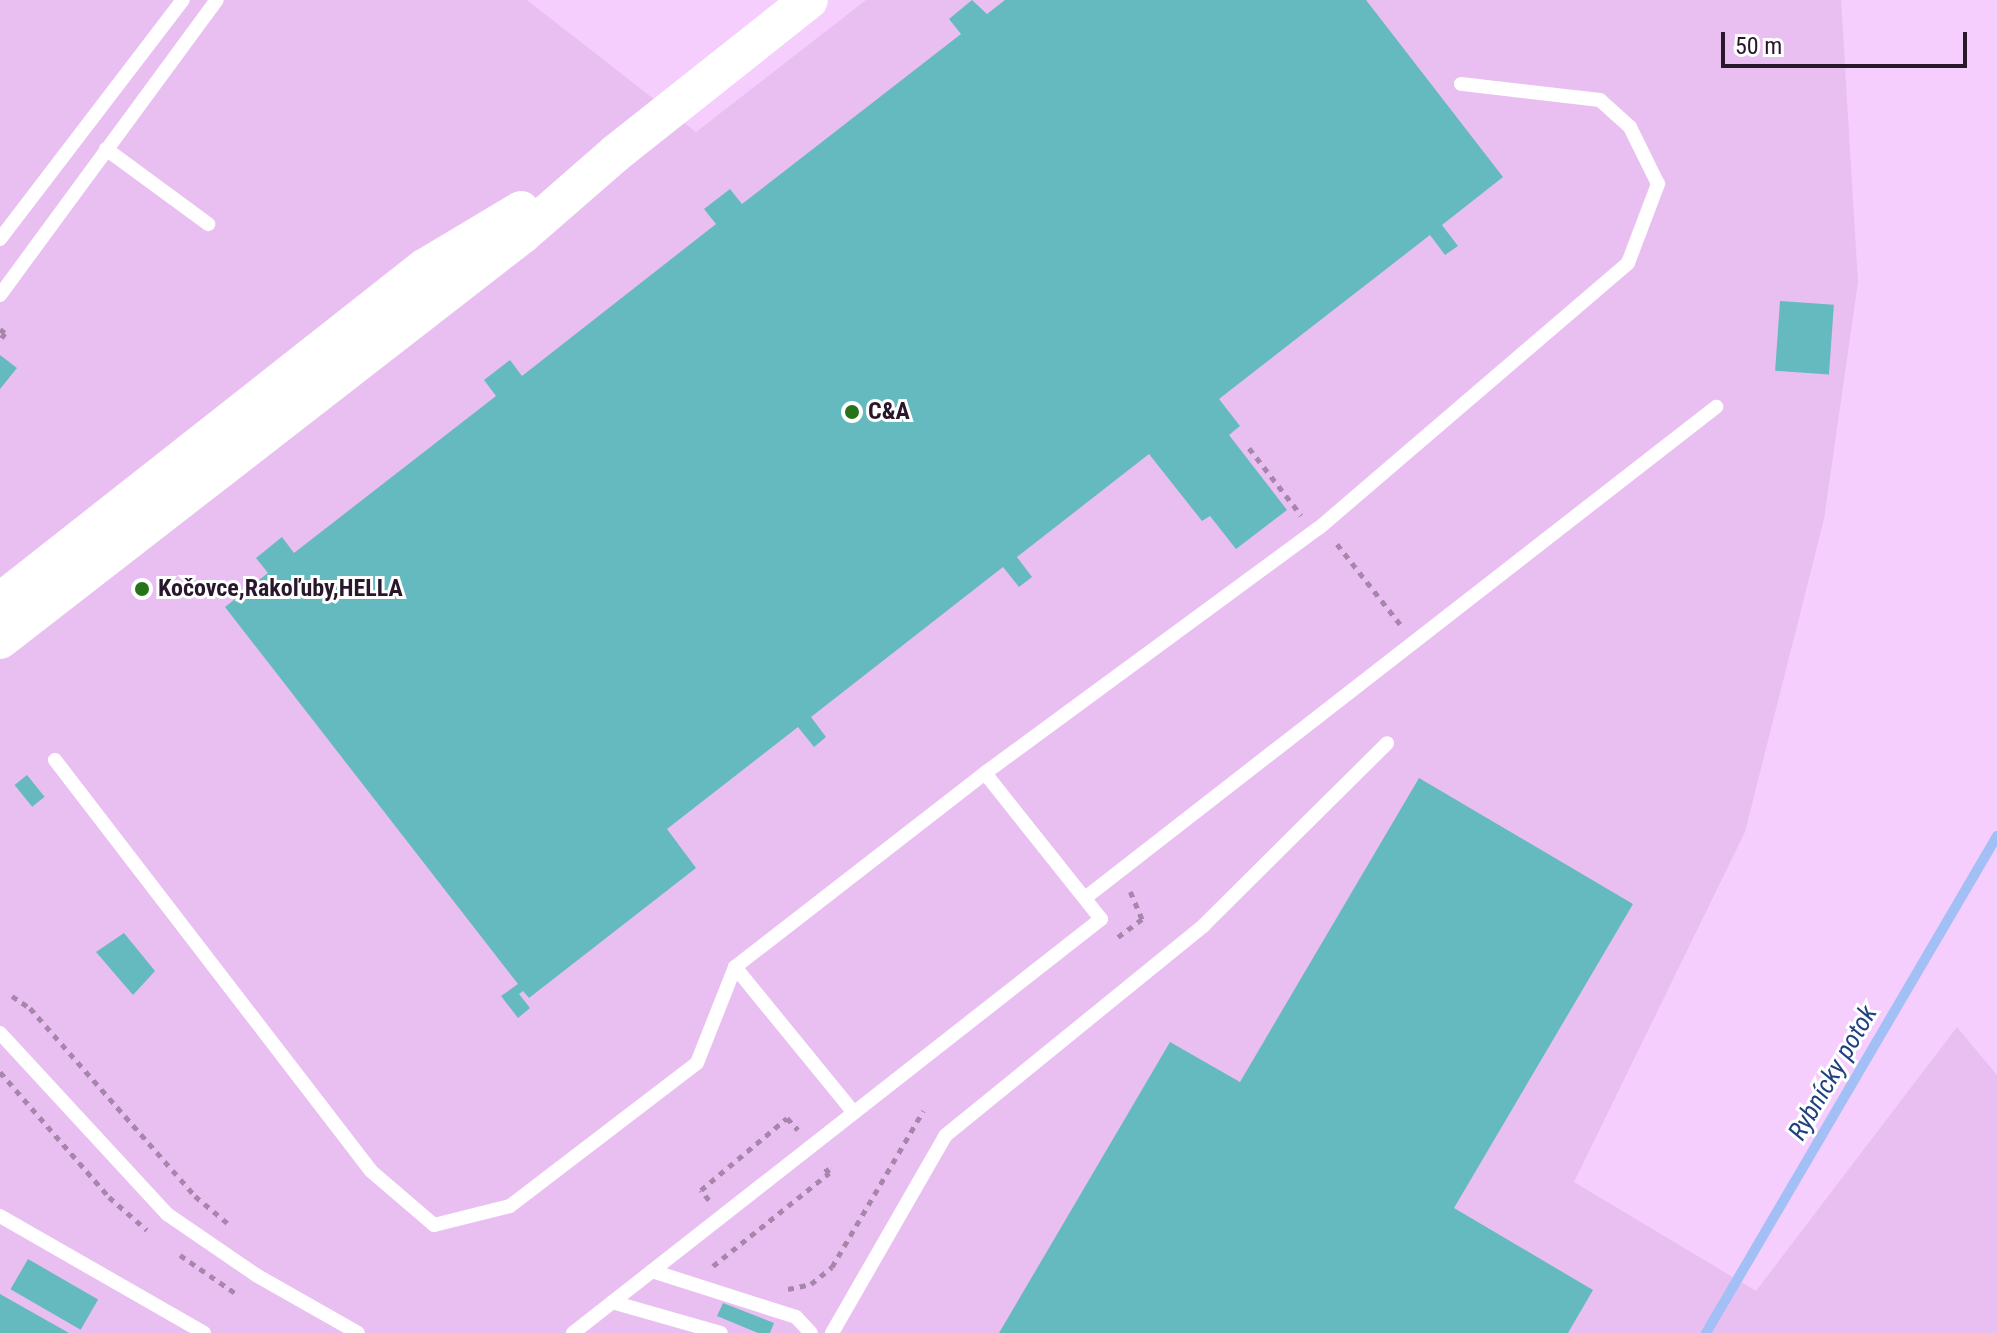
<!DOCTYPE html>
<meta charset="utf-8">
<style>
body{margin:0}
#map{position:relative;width:1997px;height:1333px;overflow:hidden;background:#f6cefd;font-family:"Roboto Condensed",sans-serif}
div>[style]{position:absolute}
.built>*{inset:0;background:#e9bff1}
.stream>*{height:10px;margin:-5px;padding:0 5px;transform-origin:5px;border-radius:5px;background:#a2c0f5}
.building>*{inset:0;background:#65babf;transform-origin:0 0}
.path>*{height:5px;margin-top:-2.5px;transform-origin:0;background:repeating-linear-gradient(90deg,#a686ab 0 6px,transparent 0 12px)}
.lane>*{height:14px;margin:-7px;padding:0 7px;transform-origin:7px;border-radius:7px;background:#fff}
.secondary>*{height:38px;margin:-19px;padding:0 19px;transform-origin:19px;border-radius:19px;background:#fff}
.dots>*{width:22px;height:22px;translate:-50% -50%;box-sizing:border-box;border:4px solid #fff;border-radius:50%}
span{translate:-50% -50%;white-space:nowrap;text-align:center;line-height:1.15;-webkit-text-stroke:6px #fff;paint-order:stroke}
.poi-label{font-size:24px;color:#29172c;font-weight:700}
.left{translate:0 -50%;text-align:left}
.water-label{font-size:26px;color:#204280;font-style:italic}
.scale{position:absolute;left:1721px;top:32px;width:246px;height:36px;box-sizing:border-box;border:4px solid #29172c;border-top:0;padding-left:10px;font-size:24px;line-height:28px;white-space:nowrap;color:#29172c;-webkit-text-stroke:6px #fff;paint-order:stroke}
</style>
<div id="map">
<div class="built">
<i style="clip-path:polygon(0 0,527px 0,696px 132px,866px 0,1841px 0,1858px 282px,1824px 519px,1745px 832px,1574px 1182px,1756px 1291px,1957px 1027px,1997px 1075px,1997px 1333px,0 1333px)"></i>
</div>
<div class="stream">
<i style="left:1706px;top:1333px;width:576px;rotate:-59.65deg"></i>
</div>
<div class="building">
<i style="clip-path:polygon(972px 0,987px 14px,1005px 0,1366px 0,1503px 177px,1442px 225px,1458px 246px,1445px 255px,1430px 235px,1219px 399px,1240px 426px,1229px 435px,1287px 510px,1236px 549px,1210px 516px,1202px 521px,1149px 454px,1017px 557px,1032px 577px,1019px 587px,1003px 567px,811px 717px,826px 737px,814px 747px,798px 727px,667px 829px,696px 868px,529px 998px,523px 991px,519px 994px,530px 1008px,518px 1018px,501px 996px,518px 984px,225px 607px,268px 573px,256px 558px,282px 537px,294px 553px,496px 396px,484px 380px,510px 360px,522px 376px,716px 224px,704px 209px,730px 189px,742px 204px,961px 34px,949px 19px)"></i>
<i style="left:1780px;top:301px;width:54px;height:70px;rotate:4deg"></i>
<i style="clip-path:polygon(0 355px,17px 368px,0 389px)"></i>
<i style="left:27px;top:775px;width:28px;height:16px;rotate:51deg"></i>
<i style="clip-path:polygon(1419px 778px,1633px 904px,1454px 1208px,1593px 1290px,1568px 1333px,999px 1333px,1170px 1042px,1240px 1082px)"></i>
<i style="clip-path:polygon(124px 933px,155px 971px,133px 995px,96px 952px)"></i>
<i style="left:28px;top:1259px;width:81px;height:35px;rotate:30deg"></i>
<i style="clip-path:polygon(0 1294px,69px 1333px,0 1333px)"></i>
<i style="clip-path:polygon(723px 1303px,774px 1323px,770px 1333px,758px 1333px,717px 1316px)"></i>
</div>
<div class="path">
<i style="left:0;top:329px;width:6px;rotate:39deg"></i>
<i style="left:5px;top:333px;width:9px;rotate:126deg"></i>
<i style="left:1249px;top:448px;width:85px;rotate:52.2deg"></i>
<i style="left:1337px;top:544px;width:102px;rotate:51.8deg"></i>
<i style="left:1118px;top:937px;width:30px;rotate:-37deg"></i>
<i style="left:1142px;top:919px;width:30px;rotate:-113deg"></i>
<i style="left:12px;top:996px;width:22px;rotate:34deg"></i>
<i style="left:30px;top:1008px;width:250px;rotate:48.7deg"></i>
<i style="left:195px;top:1196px;width:47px;rotate:39.8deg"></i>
<i style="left:0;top:1072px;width:166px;rotate:48.9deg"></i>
<i style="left:109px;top:1197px;width:50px;rotate:41deg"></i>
<i style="left:709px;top:1200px;width:13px;rotate:-129deg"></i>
<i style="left:701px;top:1190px;width:112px;rotate:-39.9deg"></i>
<i style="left:787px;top:1118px;width:16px;rotate:47deg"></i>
<i style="left:180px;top:1255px;width:70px;rotate:34.6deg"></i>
<i style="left:713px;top:1266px;width:149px;rotate:-38.7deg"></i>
<i style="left:829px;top:1173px;width:9px;rotate:-126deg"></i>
<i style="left:788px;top:1289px;width:24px;rotate:-12deg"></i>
<i style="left:811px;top:1284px;width:27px;rotate:-39deg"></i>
<i style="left:832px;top:1267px;width:181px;rotate:-59.7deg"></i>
</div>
<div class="lane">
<i style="left:106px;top:149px;width:127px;rotate:36.3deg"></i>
<i style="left:0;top:239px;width:301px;rotate:-52.6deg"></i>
<i style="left:0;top:295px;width:366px;rotate:-53.7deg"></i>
<i style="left:55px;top:760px;width:518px;rotate:52.44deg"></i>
<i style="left:371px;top:1171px;width:83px;rotate:40.6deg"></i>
<i style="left:434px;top:1225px;width:78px;rotate:-14deg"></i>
<i style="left:510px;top:1206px;width:235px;rotate:-37.4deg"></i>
<i style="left:697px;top:1063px;width:103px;rotate:-68.4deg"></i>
<i style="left:735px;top:967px;width:316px;rotate:-37.8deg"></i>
<i style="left:1085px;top:898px;width:800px;rotate:-37.89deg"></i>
<i style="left:735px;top:967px;width:188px;rotate:50.8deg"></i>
<i style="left:0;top:1033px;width:246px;rotate:47.3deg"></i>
<i style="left:167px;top:1214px;width:108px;rotate:34.4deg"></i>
<i style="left:256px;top:1275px;width:117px;rotate:29.6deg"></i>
<i style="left:0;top:1216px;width:235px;rotate:29.8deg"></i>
<i style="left:652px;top:1271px;width:151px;rotate:17.7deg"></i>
<i style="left:796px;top:1317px;width:22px;rotate:47deg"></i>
<i style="left:612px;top:1302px;width:113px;rotate:15.9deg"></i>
<i style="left:573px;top:1333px;width:671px;rotate:-38.1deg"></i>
<i style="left:1101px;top:919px;width:186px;rotate:-128.5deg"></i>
<i style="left:985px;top:773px;width:414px;rotate:-36.3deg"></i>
<i style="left:1319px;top:528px;width:407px;rotate:-40.6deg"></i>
<i style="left:1628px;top:263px;width:85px;rotate:-69.2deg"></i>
<i style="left:1658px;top:184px;width:64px;rotate:-116.2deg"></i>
<i style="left:1630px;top:127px;width:40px;rotate:-138deg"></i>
<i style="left:1600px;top:100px;width:140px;rotate:-173.4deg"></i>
<i style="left:832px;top:1333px;width:228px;rotate:-60.1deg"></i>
<i style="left:946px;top:1135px;width:333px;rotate:-39.1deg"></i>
<i style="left:1204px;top:925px;width:258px;rotate:-44.8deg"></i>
</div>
<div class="secondary">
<i style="left:0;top:602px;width:540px;rotate:-38.23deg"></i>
<i style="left:424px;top:268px;width:113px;rotate:-30.9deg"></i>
<i style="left:0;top:640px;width:661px;rotate:-37.81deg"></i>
<i style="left:522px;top:235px;width:125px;rotate:-41.1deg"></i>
<i style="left:616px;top:153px;width:246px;rotate:-38.4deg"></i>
</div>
<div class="dots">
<i style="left:852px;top:412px;background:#26731a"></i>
<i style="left:142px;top:589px;background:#26731a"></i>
</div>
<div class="poi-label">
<span class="left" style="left:868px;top:412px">C&amp;A</span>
<span class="left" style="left:158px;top:589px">Kočovce,Rakoľuby,HELLA</span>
</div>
<div class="water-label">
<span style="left:1833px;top:1073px;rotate:-60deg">Rybnícky potok</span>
</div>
<div class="scale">50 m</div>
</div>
